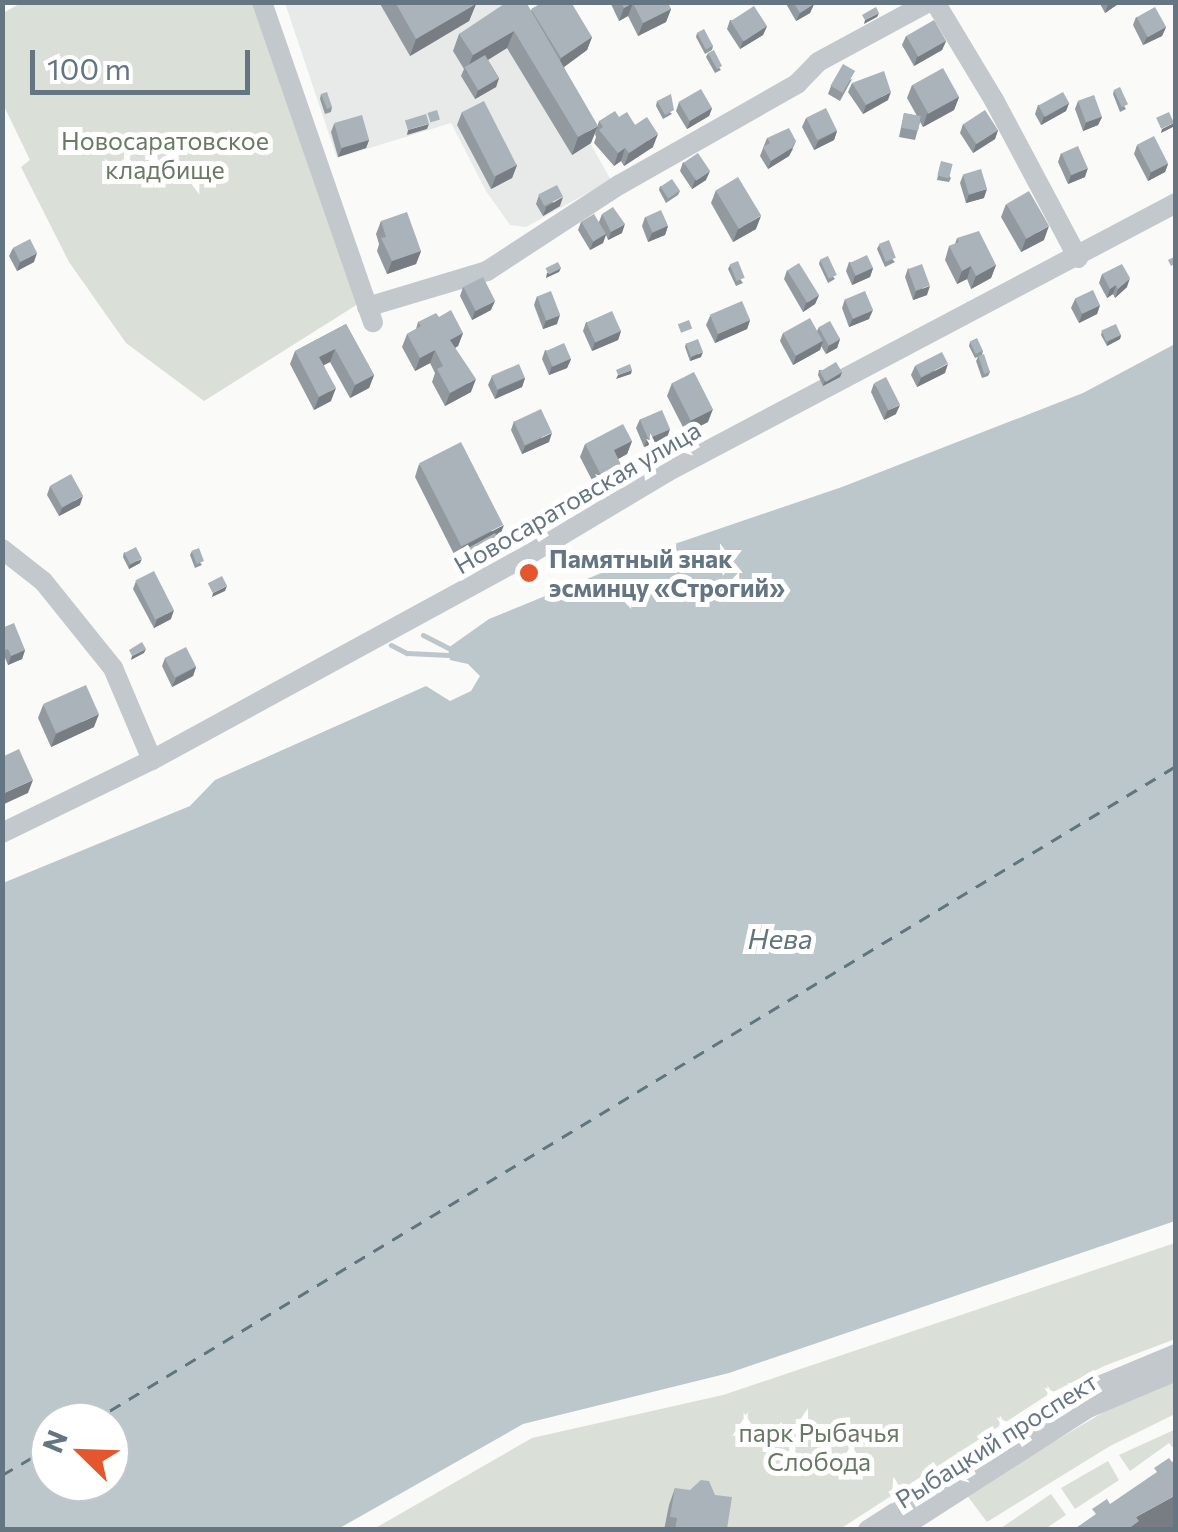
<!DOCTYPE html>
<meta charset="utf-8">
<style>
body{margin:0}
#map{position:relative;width:1178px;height:1532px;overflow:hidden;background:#fafaf8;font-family:Commissioner,sans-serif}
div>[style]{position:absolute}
.built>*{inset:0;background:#e8e9e9}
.green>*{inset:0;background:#dadfd7}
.water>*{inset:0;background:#bbc7cb}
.stream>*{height:5px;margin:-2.5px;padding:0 2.5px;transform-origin:2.5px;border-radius:2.5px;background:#bbc7cb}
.ferry>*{height:2.5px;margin-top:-1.25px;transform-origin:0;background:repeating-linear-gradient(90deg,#60757c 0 12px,transparent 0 22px)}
.minor>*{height:20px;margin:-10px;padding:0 10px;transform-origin:10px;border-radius:10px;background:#c3c8cc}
.wall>*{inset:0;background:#929a9f}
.shaded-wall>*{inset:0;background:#777d82}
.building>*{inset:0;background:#aab3b9;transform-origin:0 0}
.dots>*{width:28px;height:28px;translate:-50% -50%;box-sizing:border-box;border:5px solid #fff;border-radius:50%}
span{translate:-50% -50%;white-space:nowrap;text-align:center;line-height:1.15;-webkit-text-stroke:10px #fff;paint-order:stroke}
.park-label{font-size:25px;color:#687a64}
.street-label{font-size:25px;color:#657683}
.poi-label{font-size:25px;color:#657683;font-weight:700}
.left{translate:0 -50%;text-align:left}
.water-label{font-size:28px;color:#60757c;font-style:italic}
.frame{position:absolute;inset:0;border:5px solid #657683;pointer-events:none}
.north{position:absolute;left:30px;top:1402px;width:100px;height:100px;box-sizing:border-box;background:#fff;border:2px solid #c1c8cd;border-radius:50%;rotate:293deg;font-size:28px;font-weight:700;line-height:40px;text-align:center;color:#657683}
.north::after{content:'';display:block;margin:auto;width:35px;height:45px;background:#e4572e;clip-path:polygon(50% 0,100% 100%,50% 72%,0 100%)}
.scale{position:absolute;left:30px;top:50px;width:220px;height:45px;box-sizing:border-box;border:5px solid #657683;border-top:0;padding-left:12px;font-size:30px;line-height:35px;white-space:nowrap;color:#657683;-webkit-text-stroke:8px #fff;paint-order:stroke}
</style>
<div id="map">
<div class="built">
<i style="clip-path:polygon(285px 3px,527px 3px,515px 11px,611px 180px,526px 227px,510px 225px,486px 191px,451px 123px,337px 158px)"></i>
</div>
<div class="green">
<i style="clip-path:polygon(21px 3px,254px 3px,358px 304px,204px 401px,126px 343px,69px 262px,21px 167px,30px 160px,3px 104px,3px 13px)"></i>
<i style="clip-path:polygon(1175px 1243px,1175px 1339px,1104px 1366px,1049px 1394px,840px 1529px,372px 1530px,532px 1438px,723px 1395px)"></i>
<i style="clip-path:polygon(1175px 1381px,1175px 1414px,1110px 1446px,987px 1522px,966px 1494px,1124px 1400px)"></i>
<i style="clip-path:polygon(1176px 1429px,1175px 1450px,1169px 1443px,1130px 1471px,1119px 1455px)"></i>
<i style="clip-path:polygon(1108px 1461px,1119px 1480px,1075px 1509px,1061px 1488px)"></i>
<i style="clip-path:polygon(1051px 1494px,1066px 1515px,1045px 1529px,998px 1530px)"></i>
</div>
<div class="water">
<i style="clip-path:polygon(evenodd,1175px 344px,1175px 1221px,729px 1373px,523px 1424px,338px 1529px,3px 1529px,3px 883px,190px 806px,215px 780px,426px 686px,450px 701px,471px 691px,480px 676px,468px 664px,450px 660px,448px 648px,489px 619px,660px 549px,842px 487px,1083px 393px,1175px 344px,50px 1422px,110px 1422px,110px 1482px,50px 1482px,50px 1422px)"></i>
</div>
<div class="stream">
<i style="left:423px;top:635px;width:28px;rotate:27deg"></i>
<i style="left:391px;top:645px;width:18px;rotate:27deg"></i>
<i style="left:407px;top:653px;width:42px;rotate:2.7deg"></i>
</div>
<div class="ferry">
<i style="left:91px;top:1422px;width:1268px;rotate:-31.16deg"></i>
<i style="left:2px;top:1475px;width:56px;rotate:-30.3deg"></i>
</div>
<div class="minor">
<i style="left:262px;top:2px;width:339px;rotate:70.9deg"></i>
<i style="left:935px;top:2px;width:114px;rotate:59deg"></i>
<i style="left:994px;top:100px;width:179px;rotate:62deg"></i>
<i style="left:367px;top:307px;width:125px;rotate:-16.7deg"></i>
<i style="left:487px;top:271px;width:158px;rotate:-33.1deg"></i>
<i style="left:619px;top:185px;width:205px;rotate:-29.6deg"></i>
<i style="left:797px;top:84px;width:30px;rotate:-46deg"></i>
<i style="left:818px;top:62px;width:126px;rotate:-28.4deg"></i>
<i style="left:2px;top:549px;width:52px;rotate:38deg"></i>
<i style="left:43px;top:581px;width:112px;rotate:51.2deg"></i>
<i style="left:113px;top:668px;width:100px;rotate:67deg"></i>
<i style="left:2px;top:833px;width:167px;rotate:-26deg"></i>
<i style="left:152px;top:760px;width:430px;rotate:-28.6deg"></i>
<i style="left:530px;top:554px;width:160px;rotate:-30.9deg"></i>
<i style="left:667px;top:472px;width:576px;rotate:-27.86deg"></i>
<i style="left:868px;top:1530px;width:252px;rotate:-32.7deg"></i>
<i style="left:1080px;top:1394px;width:104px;rotate:-22.6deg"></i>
<i style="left:898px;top:1530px;width:226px;rotate:-32.7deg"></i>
<i style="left:1088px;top:1408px;width:95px;rotate:-22.8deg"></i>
</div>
<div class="wall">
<i style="clip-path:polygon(379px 2px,475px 2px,476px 4px,469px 21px,410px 56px)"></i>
<i style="clip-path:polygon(610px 2px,667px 2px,671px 9px,666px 22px,638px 36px,628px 16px,619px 21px)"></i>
<i style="clip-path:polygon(785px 2px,813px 2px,814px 4px,810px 13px,796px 21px)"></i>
<i style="clip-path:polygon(1099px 2px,1121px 2px,1105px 13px)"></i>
<i style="clip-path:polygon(531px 10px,592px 37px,587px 50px,564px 67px,591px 143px,572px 155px,507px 48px,488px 60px,499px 78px,496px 87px,475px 99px,461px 76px,464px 69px,453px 51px,459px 34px)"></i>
<i style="clip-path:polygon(1136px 17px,1166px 27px,1162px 36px,1143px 45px,1133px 25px)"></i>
<i style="clip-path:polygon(730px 20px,767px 26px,763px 35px,740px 49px,727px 29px)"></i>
<i style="clip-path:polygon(697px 33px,713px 46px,712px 50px,705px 54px,696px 37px)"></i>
<i style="clip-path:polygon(906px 36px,946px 41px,942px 50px,914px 66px,902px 45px)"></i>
<i style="clip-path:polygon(708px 53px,721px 70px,715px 73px,706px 57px)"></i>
<i style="clip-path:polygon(852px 79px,840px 101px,828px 94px,831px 86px)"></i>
<i style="clip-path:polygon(852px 83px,888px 100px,863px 114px,848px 92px)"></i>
<i style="clip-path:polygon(912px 85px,959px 97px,954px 110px,923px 127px,920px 122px,915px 140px,899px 137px,904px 113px,917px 116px,907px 98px)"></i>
<i style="clip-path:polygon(1114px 90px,1126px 109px,1120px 112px,1113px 94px)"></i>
<i style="clip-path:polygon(321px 94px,332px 107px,331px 112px,325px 114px,320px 99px)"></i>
<i style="clip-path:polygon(657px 101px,672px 114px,663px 119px,656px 106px)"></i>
<i style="clip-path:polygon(1078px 101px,1102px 117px,1098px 125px,1083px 131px,1075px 109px)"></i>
<i style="clip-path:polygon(679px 102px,712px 108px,709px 116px,687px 129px,676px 111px)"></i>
<i style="clip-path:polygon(1069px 103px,1066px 111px,1041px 125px,1035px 114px,1038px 105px)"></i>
<i style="clip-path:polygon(462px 112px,517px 165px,512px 178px,491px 189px,457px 125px)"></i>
<i style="clip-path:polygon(619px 117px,635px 125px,653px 147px,624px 166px,621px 161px,614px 166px,594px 143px,596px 137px,595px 134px,599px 121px)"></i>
<i style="clip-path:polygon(806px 118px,837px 131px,834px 140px,814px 150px,802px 127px)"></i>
<i style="clip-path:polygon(334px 124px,369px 140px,366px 148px,338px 157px,331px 132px)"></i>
<i style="clip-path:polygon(963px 124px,998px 130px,995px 139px,973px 153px,960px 133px)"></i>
<i style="clip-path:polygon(767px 138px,793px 149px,789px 156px,768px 169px,760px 156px)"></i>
<i style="clip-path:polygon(1137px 145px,1168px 164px,1165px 172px,1148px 181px,1134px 154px)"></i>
<i style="clip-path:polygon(1061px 153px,1085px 177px,1068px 184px,1058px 162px)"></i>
<i style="clip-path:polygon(683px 162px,706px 180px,692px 189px,680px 171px)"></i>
<i style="clip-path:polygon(940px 166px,951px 178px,949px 182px,937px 180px)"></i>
<i style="clip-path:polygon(963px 175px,984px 198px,966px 203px,960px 183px)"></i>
<i style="clip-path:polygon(660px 186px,680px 191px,678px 195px,666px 203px,659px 190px)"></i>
<i style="clip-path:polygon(716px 190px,756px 229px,733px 242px,711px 203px)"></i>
<i style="clip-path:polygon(539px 195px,560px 206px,543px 216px,536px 204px)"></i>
<i style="clip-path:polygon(1006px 204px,1044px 240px,1021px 252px,1001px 217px)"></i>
<i style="clip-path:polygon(602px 214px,622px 233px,608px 240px,606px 235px,603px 243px,590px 250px,578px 230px,581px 222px,599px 222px)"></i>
<i style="clip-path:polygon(645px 217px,668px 226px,665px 235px,648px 242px,642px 226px)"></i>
<i style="clip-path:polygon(381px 221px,421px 251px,416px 264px,387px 274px,377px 251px,379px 244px,376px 234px)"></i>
<i style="clip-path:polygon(957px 238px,996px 265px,991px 278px,971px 289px,967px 279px,957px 284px,945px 260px,949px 246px,955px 244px)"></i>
<i style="clip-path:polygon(879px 245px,895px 262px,885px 267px,877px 249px)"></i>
<i style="clip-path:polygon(13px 248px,34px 262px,17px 271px,9px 256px)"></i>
<i style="clip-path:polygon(820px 260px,835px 279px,828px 283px,819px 264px)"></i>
<i style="clip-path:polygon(849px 262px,873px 268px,870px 277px,852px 285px,846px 271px)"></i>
<i style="clip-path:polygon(730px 265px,743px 283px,736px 286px,728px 269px)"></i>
<i style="clip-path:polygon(908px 268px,927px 295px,913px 300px,905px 277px)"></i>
<i style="clip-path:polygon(787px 270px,819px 295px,815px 304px,803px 312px,784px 279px)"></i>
<i style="clip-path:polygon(1102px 274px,1127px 287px,1115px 298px,1113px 294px,1107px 298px,1099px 283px)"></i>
<i style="clip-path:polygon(463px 287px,491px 310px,472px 320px,460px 296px)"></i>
<i style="clip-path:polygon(537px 296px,557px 324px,543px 329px,534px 305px)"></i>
<i style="clip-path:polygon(845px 299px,869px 319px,849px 327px,842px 308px)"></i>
<i style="clip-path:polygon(1075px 299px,1100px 305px,1097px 314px,1079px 323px,1071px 308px)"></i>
<i style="clip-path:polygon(710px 316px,750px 320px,747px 329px,715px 343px,706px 325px)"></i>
<i style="clip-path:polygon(439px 317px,463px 333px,458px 346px,455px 348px,471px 392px,445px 406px,432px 382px,435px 373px,430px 363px,415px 371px,402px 347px,407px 334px,416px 329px,418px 322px)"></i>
<i style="clip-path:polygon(586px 322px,621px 331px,618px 340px,592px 351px,583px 331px)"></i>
<i style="clip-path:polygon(346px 324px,374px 375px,369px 388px,350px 398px,330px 362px,324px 365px,331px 401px,314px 410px,290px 364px,295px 351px)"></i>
<i style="clip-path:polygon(819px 327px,840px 339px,837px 348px,826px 354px,821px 346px,820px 350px,793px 365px,780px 341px,783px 333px,817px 331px)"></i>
<i style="clip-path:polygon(1102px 331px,1121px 335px,1120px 339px,1107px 346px,1101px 335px)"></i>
<i style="clip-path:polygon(970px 342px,983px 351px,982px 355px,990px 372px,988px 376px,982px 378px,976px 361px,978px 357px,975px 358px,969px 346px)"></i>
<i style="clip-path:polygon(686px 343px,701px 357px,690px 361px,685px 347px)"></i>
<i style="clip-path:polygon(545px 350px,571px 359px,567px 368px,549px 375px,542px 359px)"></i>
<i style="clip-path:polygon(915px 366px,945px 373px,917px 387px,911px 375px)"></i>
<i style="clip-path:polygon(819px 370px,842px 372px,840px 377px,823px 386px,818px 375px)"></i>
<i style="clip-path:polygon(492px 376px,525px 378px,522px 387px,495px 399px,488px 385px)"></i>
<i style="clip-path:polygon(672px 383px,708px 422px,686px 433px,667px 396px)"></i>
<i style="clip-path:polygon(874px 383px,896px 414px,884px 420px,871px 392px)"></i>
<i style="clip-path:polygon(640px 419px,667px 438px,644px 447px,636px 428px)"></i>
<i style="clip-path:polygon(514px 421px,549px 442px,522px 454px,511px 430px)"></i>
<i style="clip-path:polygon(632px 441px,627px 454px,618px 459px,616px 478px,596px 488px,580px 457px,585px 444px)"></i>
<i style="clip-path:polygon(419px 464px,499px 538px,497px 551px,466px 567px,461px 558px,457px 560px,415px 477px)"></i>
<i style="clip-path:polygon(50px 486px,80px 505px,59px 516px,47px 495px)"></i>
<i style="clip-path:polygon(192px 551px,202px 565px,195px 568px,190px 555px)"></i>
<i style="clip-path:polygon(124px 552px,140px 563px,129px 569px,123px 557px)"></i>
<i style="clip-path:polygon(136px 581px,171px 619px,154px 628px,133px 589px)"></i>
<i style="clip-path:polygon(2px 628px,25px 650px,22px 659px,8px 665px,5px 658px,2px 659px)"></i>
<i style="clip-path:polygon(165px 658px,196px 667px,193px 676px,172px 687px,162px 666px)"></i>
<i style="clip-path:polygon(43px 705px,94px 727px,51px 747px,38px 718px)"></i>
<i style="clip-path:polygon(675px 1488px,727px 1529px,664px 1530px,669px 1505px)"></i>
</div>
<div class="shaded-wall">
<i style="clip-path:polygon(1109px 2px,1121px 2px,1105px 13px)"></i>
<i style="clip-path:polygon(633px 3px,628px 16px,619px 21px,624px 8px)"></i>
<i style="clip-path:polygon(476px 4px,469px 21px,410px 56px,416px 39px)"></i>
<i style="clip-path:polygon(814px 4px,810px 13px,796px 21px,800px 13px)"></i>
<i style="clip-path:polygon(671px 9px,666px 22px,638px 36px,643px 23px)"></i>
<i style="clip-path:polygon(879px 13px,877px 17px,864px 24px,865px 20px)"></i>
<i style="clip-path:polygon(767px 26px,763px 35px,740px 49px,743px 41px)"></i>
<i style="clip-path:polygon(1166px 27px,1162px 36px,1143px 45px,1147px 37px)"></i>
<i style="clip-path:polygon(514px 31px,507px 48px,466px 73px,473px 55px)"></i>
<i style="clip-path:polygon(592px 37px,587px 50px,557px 72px,561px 58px)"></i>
<i style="clip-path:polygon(946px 41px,942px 50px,914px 66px,917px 57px)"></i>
<i style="clip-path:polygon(499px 78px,496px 87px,475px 99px,478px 90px)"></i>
<i style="clip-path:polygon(891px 92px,888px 100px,863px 114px,866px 105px)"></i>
<i style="clip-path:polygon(959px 97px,954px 110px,923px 127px,927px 114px)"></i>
<i style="clip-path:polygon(1069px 103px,1066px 111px,1041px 125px,1044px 116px)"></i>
<i style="clip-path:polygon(712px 108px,709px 116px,687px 129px,690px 121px)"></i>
<i style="clip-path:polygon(1102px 117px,1098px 125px,1083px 131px,1086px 122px)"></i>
<i style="clip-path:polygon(1174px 123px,1173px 127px,1161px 133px,1162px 129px)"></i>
<i style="clip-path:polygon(429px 124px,427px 129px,407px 135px,408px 130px)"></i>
<i style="clip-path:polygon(598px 126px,591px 143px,572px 155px,578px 137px)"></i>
<i style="clip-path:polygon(998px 130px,995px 139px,973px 153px,976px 144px)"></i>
<i style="clip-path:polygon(837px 131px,834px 140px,814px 150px,818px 141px)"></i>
<i style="clip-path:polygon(658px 134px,653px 147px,624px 166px,629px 153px)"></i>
<i style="clip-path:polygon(369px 140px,366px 148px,338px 157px,342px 148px)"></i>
<i style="clip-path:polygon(796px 141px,789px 156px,768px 169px,771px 161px)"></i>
<i style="clip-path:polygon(625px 148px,621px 161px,614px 166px,618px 153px)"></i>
<i style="clip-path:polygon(1168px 164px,1165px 172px,1148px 181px,1151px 172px)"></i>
<i style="clip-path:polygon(517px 165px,512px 178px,491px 189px,496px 176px)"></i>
<i style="clip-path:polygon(1088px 168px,1085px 177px,1068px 184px,1071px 175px)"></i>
<i style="clip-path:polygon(710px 171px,706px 180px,692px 189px,695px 180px)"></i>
<i style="clip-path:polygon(987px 189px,984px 198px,966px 203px,969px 194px)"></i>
<i style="clip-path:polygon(563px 197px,560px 206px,543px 216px,546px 207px)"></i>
<i style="clip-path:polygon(761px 216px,756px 229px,733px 242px,738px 229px)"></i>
<i style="clip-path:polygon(625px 224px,622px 233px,608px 240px,611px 232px)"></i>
<i style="clip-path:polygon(668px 226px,665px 235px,648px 242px,652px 233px)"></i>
<i style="clip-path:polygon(1049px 226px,1044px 240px,1021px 252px,1026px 239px)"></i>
<i style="clip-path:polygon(606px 234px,603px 243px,590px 250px,593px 242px)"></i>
<i style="clip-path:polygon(421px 251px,416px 264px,387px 274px,392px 261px)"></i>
<i style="clip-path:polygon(37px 253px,34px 262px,17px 271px,20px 262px)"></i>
<i style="clip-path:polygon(996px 265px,991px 278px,971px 289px,976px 276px)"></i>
<i style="clip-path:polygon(971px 266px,967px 279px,957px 284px,962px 271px)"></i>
<i style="clip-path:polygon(561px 268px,559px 272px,546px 278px,547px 273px)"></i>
<i style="clip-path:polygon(873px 268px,870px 277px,852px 285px,855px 276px)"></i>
<i style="clip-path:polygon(1130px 278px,1127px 287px,1115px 298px,1118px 289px)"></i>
<i style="clip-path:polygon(1116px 285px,1113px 294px,1107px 298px,1110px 289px)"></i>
<i style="clip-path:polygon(930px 286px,927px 295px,913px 300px,916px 291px)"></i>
<i style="clip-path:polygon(819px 295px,815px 304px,803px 312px,806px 303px)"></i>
<i style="clip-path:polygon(495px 301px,491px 310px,472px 320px,475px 311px)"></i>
<i style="clip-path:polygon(1100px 305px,1097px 314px,1079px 323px,1082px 314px)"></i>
<i style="clip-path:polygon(873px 310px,869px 319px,849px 327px,853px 318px)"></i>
<i style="clip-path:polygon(560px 315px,557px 324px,543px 329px,546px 320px)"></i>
<i style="clip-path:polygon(750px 320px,747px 329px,715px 343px,718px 334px)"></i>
<i style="clip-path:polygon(621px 331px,618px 340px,592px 351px,595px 342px)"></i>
<i style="clip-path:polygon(463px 333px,458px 346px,445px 353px,450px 340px)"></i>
<i style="clip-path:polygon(1121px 335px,1120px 339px,1107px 346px,1108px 342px)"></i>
<i style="clip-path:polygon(840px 339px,837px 348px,826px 354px,829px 345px)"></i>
<i style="clip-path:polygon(823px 341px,820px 350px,793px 365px,796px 356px)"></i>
<i style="clip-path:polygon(335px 349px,330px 362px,314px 370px,319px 357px)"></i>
<i style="clip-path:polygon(435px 350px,430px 363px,415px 371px,420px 358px)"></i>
<i style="clip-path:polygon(703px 352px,701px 357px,690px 361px,692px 357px)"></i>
<i style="clip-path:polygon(571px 359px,567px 368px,549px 375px,552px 366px)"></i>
<i style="clip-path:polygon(948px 364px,945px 373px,917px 387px,921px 378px)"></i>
<i style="clip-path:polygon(632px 370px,631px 374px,616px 379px,618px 375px)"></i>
<i style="clip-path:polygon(842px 372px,840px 377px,823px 386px,825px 381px)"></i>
<i style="clip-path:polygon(374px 375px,369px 388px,350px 398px,355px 385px)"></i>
<i style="clip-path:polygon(525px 378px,522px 387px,495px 399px,498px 390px)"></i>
<i style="clip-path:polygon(476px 379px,471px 392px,445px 406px,450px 393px)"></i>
<i style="clip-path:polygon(336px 388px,331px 401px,314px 410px,319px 397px)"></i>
<i style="clip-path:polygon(900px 405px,896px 414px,884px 420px,887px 411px)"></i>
<i style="clip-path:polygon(713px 409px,708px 422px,686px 433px,691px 420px)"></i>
<i style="clip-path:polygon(670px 429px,667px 438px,644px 447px,648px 438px)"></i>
<i style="clip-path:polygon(552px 433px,549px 442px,522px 454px,525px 446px)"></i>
<i style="clip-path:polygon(632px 441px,627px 454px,609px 464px,614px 450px)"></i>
<i style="clip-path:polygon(621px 465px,616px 478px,596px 488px,601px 475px)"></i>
<i style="clip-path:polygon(83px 496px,80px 505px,59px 516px,62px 508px)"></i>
<i style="clip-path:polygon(504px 525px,499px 538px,467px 555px,464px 549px,461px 558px,457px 560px,462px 547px)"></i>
<i style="clip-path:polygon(500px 542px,497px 551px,466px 567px,469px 558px)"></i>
<i style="clip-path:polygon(142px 559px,140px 563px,129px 569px,130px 564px)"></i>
<i style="clip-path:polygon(227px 586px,225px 591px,212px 597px,213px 593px)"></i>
<i style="clip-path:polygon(174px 610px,171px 619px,154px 628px,157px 619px)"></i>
<i style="clip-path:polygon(146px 649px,144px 653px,131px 660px,132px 656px)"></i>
<i style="clip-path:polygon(25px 650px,22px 659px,8px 665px,11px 656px)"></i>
<i style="clip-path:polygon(196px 667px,193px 676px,172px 687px,176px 678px)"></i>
<i style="clip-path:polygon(99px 714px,94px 727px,51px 747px,56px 734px)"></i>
<i style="clip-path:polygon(33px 780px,28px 793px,2px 805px,2px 794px)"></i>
<i style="clip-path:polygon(1176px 1495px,1176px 1530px,1127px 1530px,1136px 1517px)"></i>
</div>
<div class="building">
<i style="clip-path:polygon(395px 2px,475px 2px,476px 4px,416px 39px)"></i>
<i style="clip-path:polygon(507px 2px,526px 2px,598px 126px,578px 137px,514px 31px,473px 55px,459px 34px)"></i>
<i style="clip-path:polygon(543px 2px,571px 2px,592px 37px,561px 58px,531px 9px)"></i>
<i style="clip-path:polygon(621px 2px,667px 2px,671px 9px,643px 23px,633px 3px,624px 8px)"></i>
<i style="clip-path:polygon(793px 2px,813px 2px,814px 4px,800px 13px)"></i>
<i style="left:754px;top:6px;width:24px;height:28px;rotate:57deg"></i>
<i style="clip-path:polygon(876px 7px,879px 13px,865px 20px,862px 15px)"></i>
<i style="left:1155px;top:7px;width:23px;height:21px;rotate:61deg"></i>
<i style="left:934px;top:20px;width:24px;height:32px;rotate:60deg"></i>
<i style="left:704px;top:29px;width:19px;height:8px;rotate:62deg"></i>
<i style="clip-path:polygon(714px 50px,722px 66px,717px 69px,708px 53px)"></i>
<i style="left:485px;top:55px;width:27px;height:24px;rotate:59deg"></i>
<i style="left:843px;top:64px;width:14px;height:25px;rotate:30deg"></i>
<i style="left:943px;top:68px;width:33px;height:35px;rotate:61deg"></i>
<i style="clip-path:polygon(884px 71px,891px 92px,866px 105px,852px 83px)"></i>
<i style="left:1120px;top:87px;width:19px;height:7px;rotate:65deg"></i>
<i style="left:701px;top:89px;width:22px;height:26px;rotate:60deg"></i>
<i style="clip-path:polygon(327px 92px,332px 107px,327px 109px,321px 94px)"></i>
<i style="left:1063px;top:92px;width:13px;height:28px;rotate:61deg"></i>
<i style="clip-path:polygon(671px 94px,674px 110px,665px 115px,657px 101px)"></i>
<i style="left:1094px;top:95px;width:23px;height:17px;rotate:70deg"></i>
<i style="left:484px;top:101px;width:72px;height:25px;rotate:63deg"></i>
<i style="left:826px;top:108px;width:25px;height:22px;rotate:64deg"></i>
<i style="left:437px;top:110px;width:10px;height:10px;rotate:73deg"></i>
<i style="left:985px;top:110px;width:24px;height:26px;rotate:57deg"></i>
<i style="clip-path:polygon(615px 111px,619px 117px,627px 112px,635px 125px,647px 117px,658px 134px,629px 153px,625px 148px,618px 153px,599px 130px,603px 127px,599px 121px)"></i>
<i style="left:1169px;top:112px;width:12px;height:14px;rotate:66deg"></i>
<i style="left:904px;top:113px;width:17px;height:15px;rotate:10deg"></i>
<i style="left:426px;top:114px;width:10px;height:22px;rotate:73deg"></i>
<i style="left:362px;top:115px;width:26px;height:29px;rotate:74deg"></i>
<i style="clip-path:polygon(789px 128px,796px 141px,792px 148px,771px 161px,763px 147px,770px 143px,767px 138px)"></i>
<i style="left:1154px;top:136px;width:31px;height:19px;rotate:63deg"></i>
<i style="left:1078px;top:146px;width:24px;height:18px;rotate:66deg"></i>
<i style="left:698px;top:153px;width:22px;height:17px;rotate:56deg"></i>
<i style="left:941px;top:161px;width:12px;height:15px;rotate:14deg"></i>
<i style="left:981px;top:169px;width:21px;height:19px;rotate:73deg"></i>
<i style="left:738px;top:177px;width:45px;height:26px;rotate:59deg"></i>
<i style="left:672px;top:179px;width:14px;height:14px;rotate:56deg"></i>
<i style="left:557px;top:185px;width:13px;height:21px;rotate:63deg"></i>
<i style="left:1029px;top:191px;width:40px;height:26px;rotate:60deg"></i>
<i style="clip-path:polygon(613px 207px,625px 224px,611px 232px,602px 214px)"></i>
<i style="left:661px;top:210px;width:17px;height:17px;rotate:66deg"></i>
<i style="clip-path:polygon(407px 212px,421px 251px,392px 261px,381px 238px,386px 237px,381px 221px)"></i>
<i style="left:594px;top:214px;width:23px;height:15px;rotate:59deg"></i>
<i style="clip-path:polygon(979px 231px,996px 265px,976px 276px,971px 266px,962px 271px,949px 246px,959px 242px,957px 238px)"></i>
<i style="left:30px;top:239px;width:16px;height:19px;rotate:63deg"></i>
<i style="left:889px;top:240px;width:19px;height:11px;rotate:69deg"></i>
<i style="left:867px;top:255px;width:14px;height:19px;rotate:65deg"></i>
<i style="left:828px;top:256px;width:21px;height:9px;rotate:65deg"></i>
<i style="clip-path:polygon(1176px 256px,1176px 263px,1171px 266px,1168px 260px)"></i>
<i style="left:738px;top:261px;width:18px;height:9px;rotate:68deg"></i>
<i style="left:558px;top:262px;width:7px;height:14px;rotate:63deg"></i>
<i style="left:799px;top:263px;width:38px;height:14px;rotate:58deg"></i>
<i style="left:922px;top:264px;width:23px;height:15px;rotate:70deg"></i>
<i style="clip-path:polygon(1122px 264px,1130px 278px,1118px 289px,1116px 285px,1110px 289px,1102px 274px)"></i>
<i style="left:483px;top:277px;width:27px;height:22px;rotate:63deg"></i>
<i style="left:1093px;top:290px;width:17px;height:20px;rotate:65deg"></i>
<i style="left:551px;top:291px;width:26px;height:15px;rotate:69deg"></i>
<i style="left:865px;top:291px;width:21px;height:22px;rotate:67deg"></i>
<i style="left:742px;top:301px;width:21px;height:35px;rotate:67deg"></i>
<i style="clip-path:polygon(451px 310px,463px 333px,450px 340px,476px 379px,450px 393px,437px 369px,443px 366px,435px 350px,420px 358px,407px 334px,421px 326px,418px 322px,436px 313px,439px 317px)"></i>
<i style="left:612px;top:311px;width:22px;height:28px;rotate:66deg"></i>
<i style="left:810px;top:318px;width:26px;height:31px;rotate:61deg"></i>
<i style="left:689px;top:320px;width:9px;height:12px;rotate:69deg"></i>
<i style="left:830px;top:321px;width:21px;height:13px;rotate:61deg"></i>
<i style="clip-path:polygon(346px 324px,374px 375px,355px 385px,335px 349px,319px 357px,336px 388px,319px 397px,295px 351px)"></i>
<i style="left:1116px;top:324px;width:12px;height:16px;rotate:66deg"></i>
<i style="left:977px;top:338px;width:14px;height:8px;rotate:65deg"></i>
<i style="left:698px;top:339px;width:14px;height:13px;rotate:69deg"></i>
<i style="left:564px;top:343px;width:17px;height:20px;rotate:66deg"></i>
<i style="left:942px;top:352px;width:13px;height:30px;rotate:63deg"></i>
<i style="left:984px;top:354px;width:19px;height:6px;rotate:72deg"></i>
<i style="left:836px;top:362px;width:12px;height:19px;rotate:59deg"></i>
<i style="left:519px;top:364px;width:15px;height:30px;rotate:67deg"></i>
<i style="clip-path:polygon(630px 364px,632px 370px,618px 375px,616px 370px)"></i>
<i style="left:694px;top:372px;width:42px;height:25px;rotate:63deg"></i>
<i style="left:886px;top:377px;width:31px;height:13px;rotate:63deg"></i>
<i style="left:541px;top:409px;width:26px;height:30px;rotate:65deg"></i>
<i style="left:662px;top:410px;width:21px;height:24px;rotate:67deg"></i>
<i style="clip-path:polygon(623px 424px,632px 441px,614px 450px,621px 465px,601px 475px,585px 444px)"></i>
<i style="left:461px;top:442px;width:93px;height:47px;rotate:63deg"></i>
<i style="left:71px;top:474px;width:25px;height:24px;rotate:61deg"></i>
<i style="left:495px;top:533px;width:10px;height:35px;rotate:61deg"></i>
<i style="left:136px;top:547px;width:13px;height:13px;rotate:63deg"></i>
<i style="left:199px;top:548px;width:14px;height:8px;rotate:69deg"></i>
<i style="left:154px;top:571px;width:44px;height:21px;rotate:63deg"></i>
<i style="left:222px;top:576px;width:11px;height:16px;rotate:63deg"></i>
<i style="clip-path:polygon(14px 623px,25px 650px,11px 656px,8px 649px,2px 651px,2px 628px)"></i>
<i style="clip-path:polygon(142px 642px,146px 649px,132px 656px,129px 650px)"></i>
<i style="left:186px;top:647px;width:22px;height:24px;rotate:63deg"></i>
<i style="left:86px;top:685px;width:32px;height:47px;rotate:66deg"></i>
<i style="clip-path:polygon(19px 749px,33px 780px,2px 794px,2px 757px)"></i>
<i style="clip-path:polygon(1169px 1458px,1172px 1462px,1176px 1459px,1176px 1495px,1136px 1517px,1139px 1521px,1127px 1530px,1073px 1530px,1096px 1514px,1092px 1509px,1107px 1499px,1110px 1504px,1157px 1472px,1154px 1468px)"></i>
<i style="clip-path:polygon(701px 1480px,709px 1481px,715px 1495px,732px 1497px,727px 1529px,718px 1528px,718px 1530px,675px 1530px,677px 1518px,670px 1517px,675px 1488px,690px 1490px)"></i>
</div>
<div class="dots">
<i style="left:529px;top:573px;background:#e4572e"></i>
</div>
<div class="park-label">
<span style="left:165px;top:155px">Новосаратовское<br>кладбище</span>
<span style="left:819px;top:1447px">парк Рыбачья<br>Слобода</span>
</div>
<div class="street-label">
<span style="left:577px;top:497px;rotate:-30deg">Новосаратовская улица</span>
<span style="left:996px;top:1440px;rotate:-32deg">Рыбацкий проспект</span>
</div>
<div class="poi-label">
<span class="left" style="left:549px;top:573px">Памятный знак<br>эсминцу «Строгий»</span>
</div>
<div class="water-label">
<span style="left:780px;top:938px">Нева</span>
</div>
<div class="frame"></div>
<div class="north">N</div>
<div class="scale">100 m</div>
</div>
